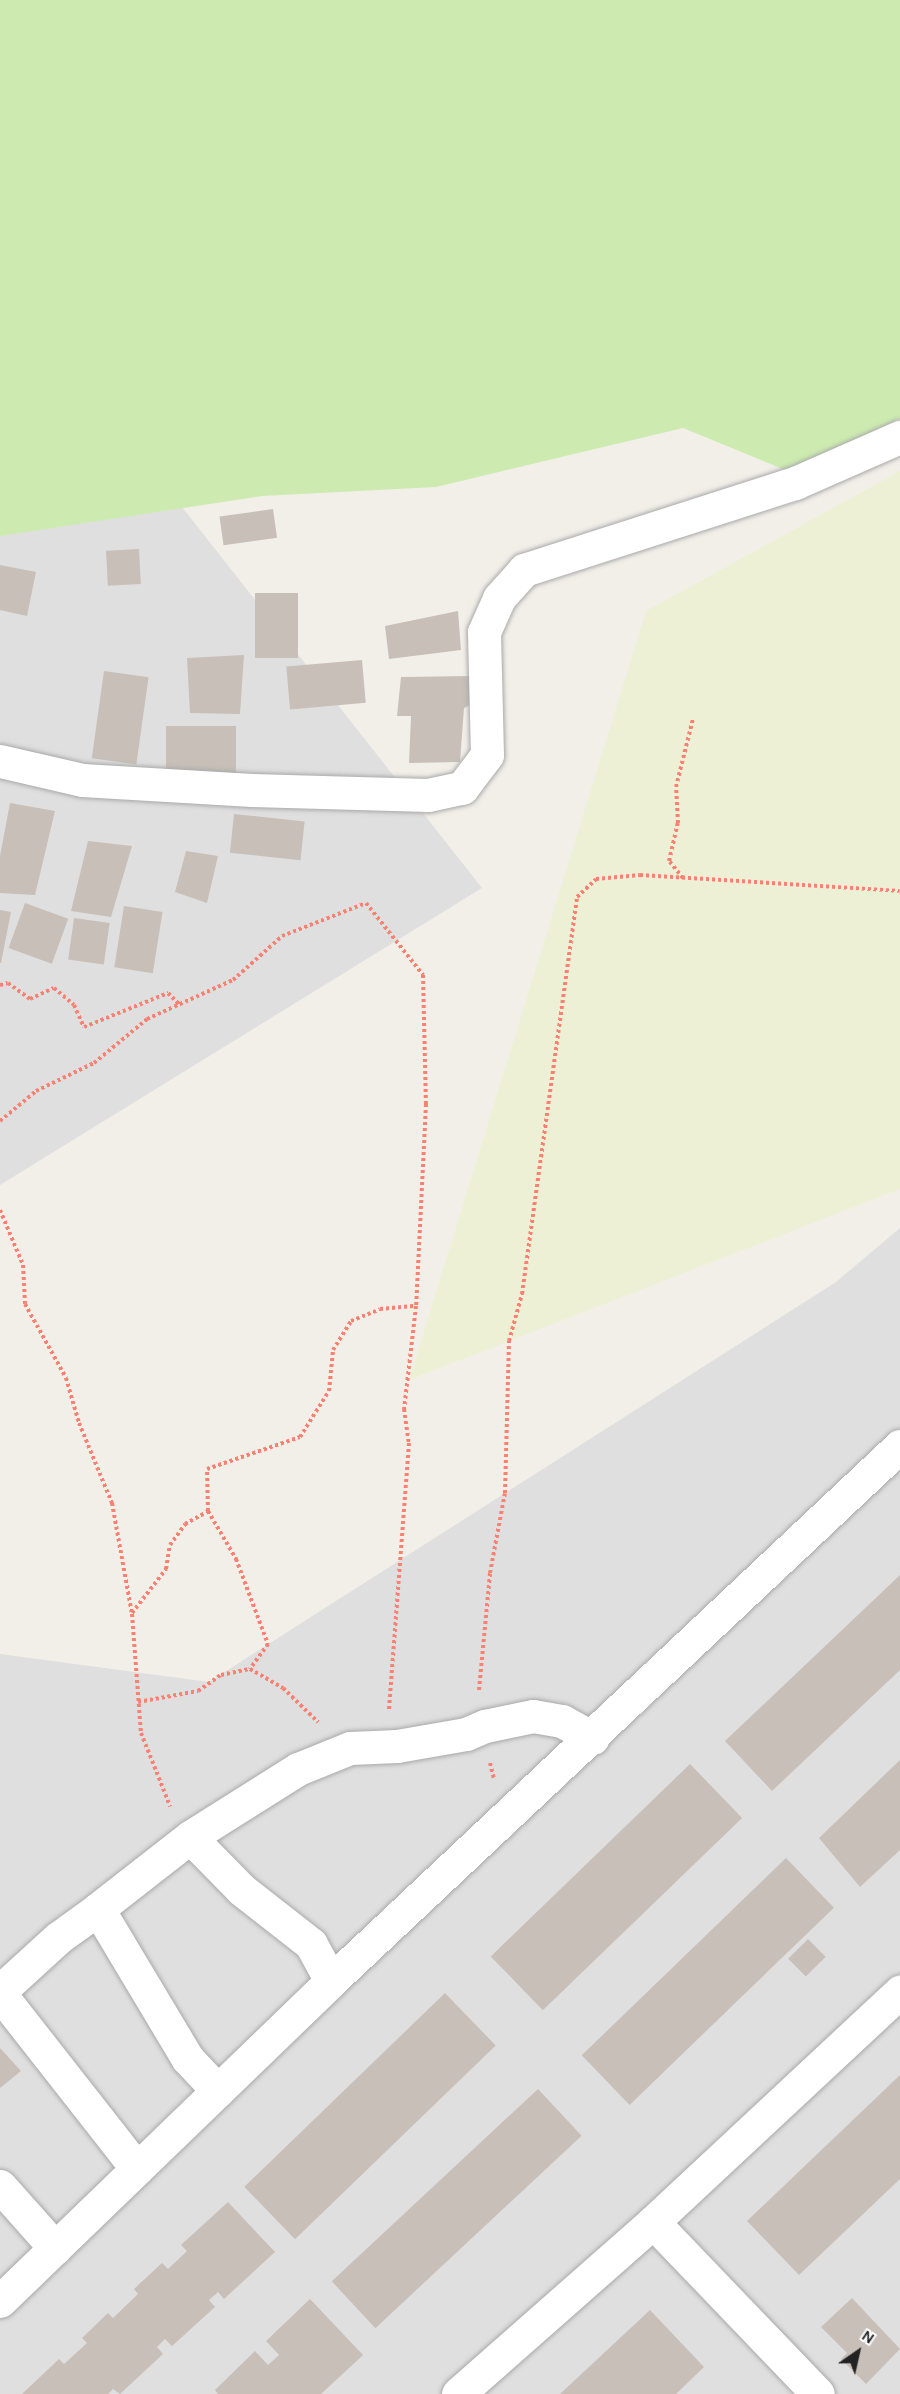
<!DOCTYPE html>
<style>
body{margin:0}
#map{position:relative;width:900px;height:2394px;overflow:hidden;background:#f2efe9;font-family:Karla,sans-serif}
div>[style]{position:absolute}
.residential>*{inset:0;background:#e0dfdf}
.farmland>*{inset:0;background:#eef0d5}
.grass>*{inset:0;background:#cdebb0}
.building>*{inset:0;background:#c7bfb8;transform-origin:0 0}
.path>*{height:4px;margin-top:-2px;transform-origin:0;background:repeating-linear-gradient(90deg,#fa8072 0 3px,transparent 0 6px)}
.roads{filter:drop-shadow(0 0 2px #a9a9a9) drop-shadow(0 0 2px #a9a9a9)}
.street>*{height:33px;margin:-16.5px;padding:0 16.5px;transform-origin:16.5px;border-radius:16.5px;background:#fff}
span{translate:-50% -50%;white-space:nowrap;text-align:center;line-height:1.15;-webkit-text-stroke:5px #fff;paint-order:stroke}
.north{position:absolute;left:828px;top:2322px;width:60px;height:60px;-webkit-text-stroke:4px #fff;paint-order:stroke;rotate:34deg;font-size:16px;font-weight:700;line-height:24px;text-align:center;color:#222}
.north::after{content:'';display:block;margin:auto;width:21px;height:27px;background:#222;clip-path:polygon(50% 0,100% 100%,50% 72%,0 100%)}
</style>
<div id="map">
<div class="residential">
<i style="clip-path:polygon(0 276px,482px 888px,0 1185px)"></i>
<i style="clip-path:polygon(900px 1228px,900px 2394px,0 2394px,0 1654px,209px 1682px,836px 1282px)"></i>
</div>
<div class="farmland">
<i style="clip-path:polygon(900px 471px,900px 1189px,409px 1380px,646px 611px)"></i>
</div>
<div class="grass">
<i style="clip-path:polygon(0 0,900px 0,900px 418px,790px 472px,683px 428px,436px 487px,262px 496px,0 536px)"></i>
</div>
<div class="building">
<i style="left:273px;top:509px;width:29px;height:54px;rotate:82deg"></i>
<i style="left:139px;top:549px;width:35px;height:33px;rotate:87deg"></i>
<i style="clip-path:polygon(0 565px,36px 572px,27px 616px,0 610px)"></i>
<i style="left:255px;top:593px;width:43px;height:65px"></i>
<i style="clip-path:polygon(458px 611px,461px 650px,389px 659px,385px 626px)"></i>
<i style="clip-path:polygon(244px 655px,240px 714px,190px 713px,187px 658px)"></i>
<i style="left:362px;top:660px;width:43px;height:76px;rotate:85deg"></i>
<i style="left:104px;top:671px;width:45px;height:88px;rotate:8deg"></i>
<i style="clip-path:polygon(473px 676px,474px 703px,464px 708px,460px 762px,409px 763px,411px 716px,397px 716px,401px 677px)"></i>
<i style="left:166px;top:726px;width:70px;height:51px"></i>
<i style="clip-path:polygon(10px 803px,55px 811px,35px 895px,0 893px,0 856px)"></i>
<i style="left:234px;top:814px;width:71px;height:39px;rotate:6deg"></i>
<i style="clip-path:polygon(88px 841px,132px 846px,111px 917px,71px 911px)"></i>
<i style="clip-path:polygon(186px 851px,218px 856px,207px 903px,175px 892px)"></i>
<i style="left:25px;top:903px;width:46px;height:48px;rotate:20deg"></i>
<i style="left:124px;top:906px;width:39px;height:62px;rotate:9deg"></i>
<i style="clip-path:polygon(0 910px,11px 912px,1px 963px,0 963px)"></i>
<i style="left:74px;top:918px;width:36px;height:42px;rotate:8deg"></i>
<i style="clip-path:polygon(900px 1575px,900px 1670px,772px 1791px,725px 1741px)"></i>
<i style="clip-path:polygon(900px 1760px,900px 1850px,860px 1887px,819px 1838px)"></i>
<i style="left:690px;top:1764px;width:75px;height:277px;rotate:46deg"></i>
<i style="left:786px;top:1858px;width:69px;height:284px;rotate:46deg"></i>
<i style="left:808px;top:1939px;width:25px;height:28px;rotate:45deg"></i>
<i style="left:445px;top:1993px;width:73px;height:279px;rotate:46deg"></i>
<i style="clip-path:polygon(0 2048px,21px 2071px,0 2088px)"></i>
<i style="clip-path:polygon(900px 2075px,900px 2179px,799px 2275px,747px 2221px)"></i>
<i style="left:538px;top:2089px;width:64px;height:282px;rotate:47deg"></i>
<i style="clip-path:polygon(228px 2202px,275px 2252px,224px 2299px,218px 2292px,209px 2300px,215px 2307px,172px 2346px,165px 2339px,157px 2347px,163px 2354px,120px 2394px,113px 2389px,108px 2394px,22px 2394px,59px 2359px,64px 2364px,87px 2343px,82px 2338px,108px 2313px,113px 2318px,138px 2294px,134px 2289px,162px 2263px,168px 2269px,187px 2251px,181px 2245px)"></i>
<i style="clip-path:polygon(852px 2298px,900px 2349px,866px 2384px,841px 2359px,847px 2353px,821px 2327px)"></i>
<i style="clip-path:polygon(310px 2299px,363px 2355px,321px 2394px,218px 2394px,215px 2390px,255px 2351px,268px 2365px,279px 2355px,266px 2341px)"></i>
<i style="clip-path:polygon(650px 2310px,704px 2367px,676px 2394px,560px 2394px)"></i>
</div>
<div class="path">
<i style="left:683px;top:878px;width:22px;rotate:-129deg"></i>
<i style="left:669px;top:861px;width:39px;rotate:-77deg"></i>
<i style="left:678px;top:823px;width:36px;rotate:-93deg"></i>
<i style="left:676px;top:787px;width:70px;rotate:-76deg"></i>
<i style="left:0;top:985px;width:8px;rotate:-14deg"></i>
<i style="left:8px;top:983px;width:27px;rotate:36deg"></i>
<i style="left:30px;top:999px;width:26px;rotate:-25deg"></i>
<i style="left:54px;top:988px;width:26px;rotate:40deg"></i>
<i style="left:74px;top:1005px;width:24px;rotate:66deg"></i>
<i style="left:84px;top:1027px;width:91px;rotate:-22deg"></i>
<i style="left:168px;top:993px;width:18px;rotate:45deg"></i>
<i style="left:0;top:1121px;width:47px;rotate:-39.8deg"></i>
<i style="left:36px;top:1091px;width:64px;rotate:-25.8deg"></i>
<i style="left:94px;top:1063px;width:69px;rotate:-39.7deg"></i>
<i style="left:147px;top:1019px;width:94px;rotate:-24.4deg"></i>
<i style="left:233px;top:980px;width:66px;rotate:-41.9deg"></i>
<i style="left:282px;top:936px;width:90px;rotate:-21.4deg"></i>
<i style="left:366px;top:903px;width:92px;rotate:51.6deg"></i>
<i style="left:423px;top:975px;width:129px;rotate:88.7deg"></i>
<i style="left:426px;top:1104px;width:202px;rotate:92.8deg"></i>
<i style="left:416px;top:1306px;width:104px;rotate:96.6deg"></i>
<i style="left:404px;top:1409px;width:34px;rotate:82deg"></i>
<i style="left:409px;top:1443px;width:268px;rotate:94.3deg"></i>
<i style="left:0;top:1210px;width:60px;rotate:67.3deg"></i>
<i style="left:23px;top:1265px;width:39px;rotate:87deg"></i>
<i style="left:25px;top:1304px;width:85px;rotate:61deg"></i>
<i style="left:66px;top:1378px;width:47px;rotate:73.9deg"></i>
<i style="left:79px;top:1423px;width:87px;rotate:67.6deg"></i>
<i style="left:112px;top:1503px;width:113px;rotate:79.8deg"></i>
<i style="left:132px;top:1614px;width:119px;rotate:85.7deg"></i>
<i style="left:141px;top:1733px;width:79px;rotate:68.3deg"></i>
<i style="left:208px;top:1511px;width:56px;rotate:59.7deg"></i>
<i style="left:236px;top:1559px;width:91px;rotate:69.4deg"></i>
<i style="left:268px;top:1644px;width:31px;rotate:126deg"></i>
<i style="left:132px;top:1613px;width:56px;rotate:-52.3deg"></i>
<i style="left:166px;top:1569px;width:24px;rotate:-81deg"></i>
<i style="left:170px;top:1545px;width:26px;rotate:-54deg"></i>
<i style="left:185px;top:1524px;width:26px;rotate:-29deg"></i>
<i style="left:208px;top:1511px;width:42px;rotate:-91.4deg"></i>
<i style="left:207px;top:1469px;width:98px;rotate:-19deg"></i>
<i style="left:300px;top:1437px;width:54px;rotate:-57.8deg"></i>
<i style="left:329px;top:1391px;width:41px;rotate:-84.4deg"></i>
<i style="left:333px;top:1350px;width:34px;rotate:-58deg"></i>
<i style="left:351px;top:1321px;width:31px;rotate:-22deg"></i>
<i style="left:380px;top:1309px;width:36px;rotate:-5deg"></i>
<i style="left:479px;top:1690px;width:118px;rotate:-84.6deg"></i>
<i style="left:490px;top:1573px;width:81px;rotate:-79.4deg"></i>
<i style="left:505px;top:1493px;width:152px;rotate:-88.5deg"></i>
<i style="left:509px;top:1341px;width:49px;rotate:-74.5deg"></i>
<i style="left:522px;top:1294px;width:401px;rotate:-82.1deg"></i>
<i style="left:577px;top:897px;width:26px;rotate:-43deg"></i>
<i style="left:596px;top:879px;width:44px;rotate:-5.2deg"></i>
<i style="left:640px;top:875px;width:260px;rotate:3.5deg"></i>
<i style="left:138px;top:1702px;width:61px;rotate:-10.4deg"></i>
<i style="left:198px;top:1691px;width:28px;rotate:-35deg"></i>
<i style="left:221px;top:1675px;width:30px;rotate:-12deg"></i>
<i style="left:250px;top:1669px;width:38px;rotate:30deg"></i>
<i style="left:283px;top:1688px;width:49px;rotate:44.2deg"></i>
<i style="left:490px;top:1763px;width:16px;rotate:76deg"></i>
</div>
<div class="roads">
<div class="street">
<i style="left:0;top:761px;width:84px;rotate:13deg"></i>
<i style="left:82px;top:780px;width:170px;rotate:3.4deg"></i>
<i style="left:252px;top:790px;width:176px;rotate:1.6deg"></i>
<i style="left:428px;top:795px;width:35px;rotate:-12deg"></i>
<i style="left:462px;top:788px;width:41px;rotate:-52.9deg"></i>
<i style="left:487px;top:755px;width:123px;rotate:-91.4deg"></i>
<i style="left:484px;top:632px;width:37px;rotate:-66deg"></i>
<i style="left:499px;top:598px;width:38px;rotate:-48deg"></i>
<i style="left:524px;top:570px;width:285px;rotate:-17.8deg"></i>
<i style="left:795px;top:483px;width:115px;rotate:-23.7deg"></i>
<i style="left:190px;top:1837px;width:117px;rotate:142deg"></i>
<i style="left:98px;top:1909px;width:174px;rotate:59.1deg"></i>
<i style="left:187px;top:2058px;width:45px;rotate:46.8deg"></i>
<i style="left:331px;top:1981px;width:42px;rotate:-118.4deg"></i>
<i style="left:311px;top:1944px;width:88px;rotate:-142deg"></i>
<i style="left:242px;top:1890px;width:74px;rotate:-134.5deg"></i>
<i style="left:190px;top:1837px;width:128px;rotate:-32.2deg"></i>
<i style="left:298px;top:1769px;width:56px;rotate:-22deg"></i>
<i style="left:350px;top:1748px;width:47px;rotate:-2.4deg"></i>
<i style="left:397px;top:1746px;width:70px;rotate:-9.9deg"></i>
<i style="left:466px;top:1734px;width:21px;rotate:-23deg"></i>
<i style="left:485px;top:1726px;width:49px;rotate:-11.8deg"></i>
<i style="left:533px;top:1716px;width:29px;rotate:10deg"></i>
<i style="left:562px;top:1721px;width:35px;rotate:29deg"></i>
<i style="left:0;top:1991px;width:79px;rotate:-42.4deg"></i>
<i style="left:58px;top:1938px;width:49px;rotate:-35.9deg"></i>
<i style="left:0;top:1994px;width:222px;rotate:51.9deg"></i>
<i style="left:0;top:2186px;width:83px;rotate:48.4deg"></i>
<i style="left:653px;top:2222px;width:238px;rotate:46.2deg"></i>
<i style="left:0;top:2301px;width:460px;rotate:-44deg"></i>
<i style="left:331px;top:1981px;width:781px;rotate:-43.24deg"></i>
<i style="left:458px;top:2394px;width:260px;rotate:-41.4deg"></i>
<i style="left:653px;top:2222px;width:338px;rotate:-43deg"></i>
</div>
</div>
<div class="north">N</div>
</div>
